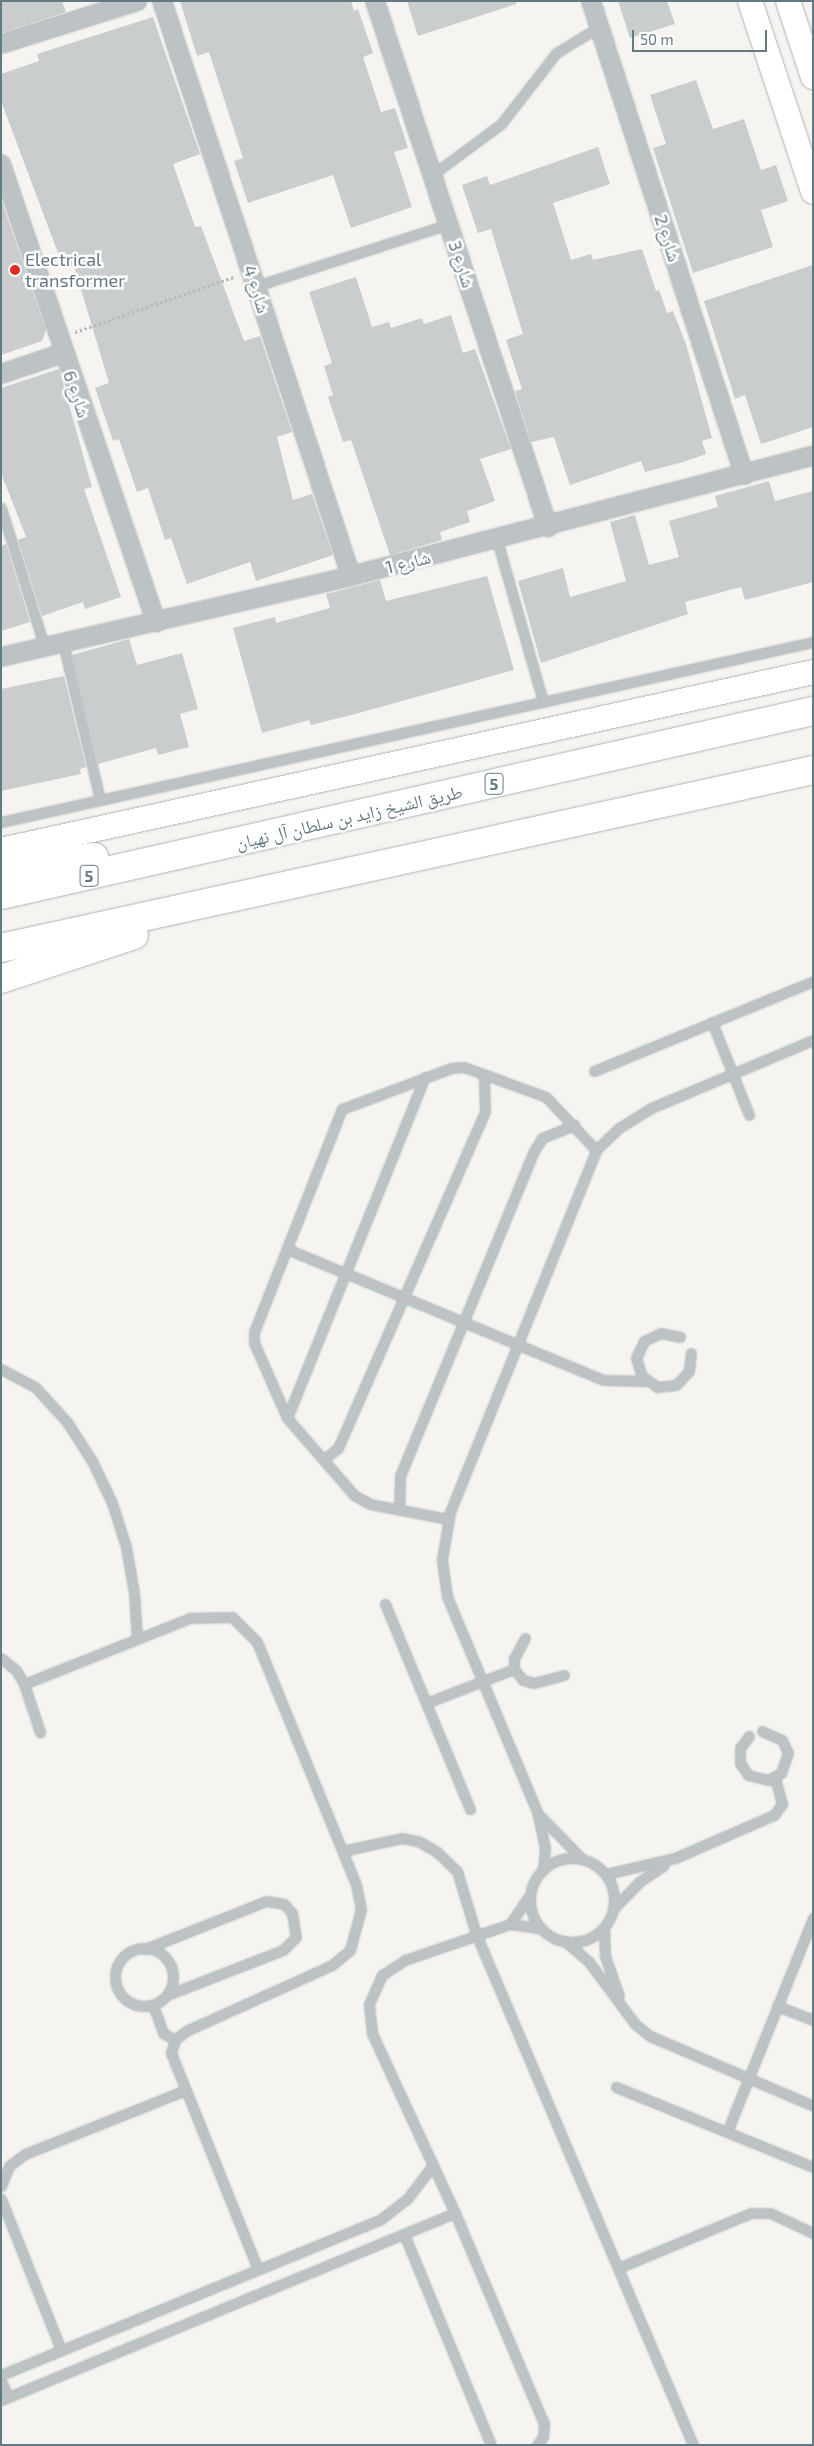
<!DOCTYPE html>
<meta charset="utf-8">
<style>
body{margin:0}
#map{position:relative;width:814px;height:2446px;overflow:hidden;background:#f5f4f0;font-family:"Exo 2","Noto Naskh Arabic",sans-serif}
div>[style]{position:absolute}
.building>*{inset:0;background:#c9cdce}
.path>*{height:3px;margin-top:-1.5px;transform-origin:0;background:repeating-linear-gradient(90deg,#b7bbbc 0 2.5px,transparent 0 5px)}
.roads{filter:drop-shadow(0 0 1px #adb5b8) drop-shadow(0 0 1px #adb5b8)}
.lane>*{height:9px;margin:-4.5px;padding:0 4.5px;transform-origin:4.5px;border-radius:4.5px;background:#bdc3c5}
.lane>.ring{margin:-4.5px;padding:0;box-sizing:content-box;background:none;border:9px solid #bdc3c5;border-radius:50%}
.street>*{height:18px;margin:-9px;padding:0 9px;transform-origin:9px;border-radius:9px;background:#bdc3c5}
.secondary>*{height:24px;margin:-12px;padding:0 12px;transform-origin:12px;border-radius:12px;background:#fff}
.highway>*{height:28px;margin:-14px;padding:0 14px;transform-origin:14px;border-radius:14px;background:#fff}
.dots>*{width:14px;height:14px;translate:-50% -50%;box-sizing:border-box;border:2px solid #fff;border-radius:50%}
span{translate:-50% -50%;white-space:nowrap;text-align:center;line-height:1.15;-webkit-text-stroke:5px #fff;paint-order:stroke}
.shield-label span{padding:1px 4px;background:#fff;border:1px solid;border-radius:4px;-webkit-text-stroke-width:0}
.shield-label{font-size:16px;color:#637a82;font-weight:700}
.street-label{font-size:18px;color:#637a82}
.poi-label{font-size:18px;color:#637a82}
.left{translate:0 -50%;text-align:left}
.frame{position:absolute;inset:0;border:2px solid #637a82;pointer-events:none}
.scale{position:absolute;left:632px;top:30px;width:135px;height:22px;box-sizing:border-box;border:2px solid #637a82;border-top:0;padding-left:6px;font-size:15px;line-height:18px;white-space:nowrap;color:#637a82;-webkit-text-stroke:4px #fff;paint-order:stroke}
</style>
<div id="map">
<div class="building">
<i style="clip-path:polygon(1px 1px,62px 1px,66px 12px,1px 33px)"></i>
<i style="clip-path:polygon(180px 1px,351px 1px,354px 11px,358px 9px,373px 53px,363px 57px,381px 112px,395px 108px,408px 148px,394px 152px,412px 207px,351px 228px,333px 175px,248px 203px,234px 161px,243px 158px,209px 52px,197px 56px)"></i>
<i style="clip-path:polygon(407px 1px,516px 1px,516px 4px,418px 36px)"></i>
<i style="clip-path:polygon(618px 1px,667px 1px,675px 24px,630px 38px)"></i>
<i style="clip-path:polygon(153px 17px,200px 154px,173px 164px,195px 227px,201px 226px,244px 341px,260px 336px,292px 432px,277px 437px,293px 500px,312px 494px,333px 555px,256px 581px,250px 562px,187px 584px,171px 538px,165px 540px,148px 488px,137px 492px,119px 439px,113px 441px,95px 388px,109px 383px,74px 266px,64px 269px,1px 101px,1px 74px,39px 61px,37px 54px)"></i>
<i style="clip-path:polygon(696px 80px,713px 129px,744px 119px,761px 170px,776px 165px,788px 201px,761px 210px,773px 247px,693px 273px,653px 148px,666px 144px,650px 95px)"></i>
<i style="clip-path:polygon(598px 147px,610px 184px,553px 203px,571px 260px,591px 254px,593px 260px,642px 249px,656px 291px,659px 290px,667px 313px,673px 311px,686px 344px,712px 438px,702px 441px,706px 454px,683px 462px,645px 472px,641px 461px,570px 485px,554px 437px,531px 442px,515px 391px,522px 389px,506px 340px,523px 334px,491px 229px,478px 233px,462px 185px,487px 176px,490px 185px)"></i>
<i style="clip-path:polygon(1px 199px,46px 330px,42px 341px,1px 355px)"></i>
<i style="clip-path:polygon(813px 265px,813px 427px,761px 444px,745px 395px,735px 399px,704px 301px)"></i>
<i style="clip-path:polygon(356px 277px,372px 327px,389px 322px,391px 328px,422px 318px,424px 324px,451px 315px,463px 353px,475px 349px,511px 449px,480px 459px,495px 501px,467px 511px,470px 522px,440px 532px,442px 540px,390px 555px,351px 440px,343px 442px,328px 397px,333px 395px,324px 366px,332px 363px,309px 292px)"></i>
<i style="clip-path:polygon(59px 369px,92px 487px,84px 489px,121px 597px,85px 609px,83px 602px,42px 616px,18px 540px,26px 537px,1px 473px,1px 388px)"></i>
<i style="clip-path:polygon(769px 481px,775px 501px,813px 491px,813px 582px,745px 600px,741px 587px,685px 602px,688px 614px,541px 663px,518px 581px,563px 568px,570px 597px,626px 581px,610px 522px,635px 515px,649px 565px,679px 557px,669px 521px,718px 507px,715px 496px)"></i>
<i style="clip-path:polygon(6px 544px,30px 622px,1px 631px,1px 546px)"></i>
<i style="clip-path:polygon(487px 576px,514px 670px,359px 713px,311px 725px,309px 720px,262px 733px,233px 628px,275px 617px,276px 623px,330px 608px,326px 594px,380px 580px,386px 601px)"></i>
<i style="clip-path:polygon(129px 639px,137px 665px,182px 653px,198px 709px,180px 714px,189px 747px,158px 755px,156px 748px,98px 764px,72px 655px)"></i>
<i style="clip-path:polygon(64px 676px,86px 767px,80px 769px,81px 774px,1px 791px,1px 689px)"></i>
</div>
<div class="path">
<i style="left:75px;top:332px;width:168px;rotate:-19.1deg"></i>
</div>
<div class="roads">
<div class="lane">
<i style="left:432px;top:175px;width:86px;rotate:-36.5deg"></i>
<i style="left:501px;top:124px;width:90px;rotate:-52.2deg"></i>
<i style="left:556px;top:53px;width:50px;rotate:-31.2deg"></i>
<i style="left:256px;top:286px;width:203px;rotate:-17.8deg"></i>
<i style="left:1px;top:508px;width:147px;rotate:72.6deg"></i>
<i style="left:497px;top:540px;width:168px;rotate:74.1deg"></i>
<i style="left:63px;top:643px;width:161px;rotate:76.7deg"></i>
<i style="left:1px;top:822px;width:832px;rotate:-12.5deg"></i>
<i style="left:712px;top:1022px;width:100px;rotate:68.3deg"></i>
<i style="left:594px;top:1071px;width:237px;rotate:-22.3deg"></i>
<i style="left:287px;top:1249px;width:342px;rotate:22.5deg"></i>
<i style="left:603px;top:1380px;width:43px;rotate:1.3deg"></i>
<i style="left:680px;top:1337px;width:19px;rotate:-168deg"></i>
<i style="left:661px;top:1333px;width:19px;rotate:155deg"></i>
<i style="left:644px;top:1341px;width:19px;rotate:115deg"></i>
<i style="left:636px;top:1358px;width:19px;rotate:72deg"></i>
<i style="left:642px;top:1376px;width:19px;rotate:36deg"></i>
<i style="left:657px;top:1387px;width:19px;rotate:-6deg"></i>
<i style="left:676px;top:1385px;width:19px;rotate:-47deg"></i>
<i style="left:689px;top:1371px;width:18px;rotate:-84deg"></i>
<i style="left:1px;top:1369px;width:40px;rotate:28deg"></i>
<i style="left:36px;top:1388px;width:46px;rotate:47.6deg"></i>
<i style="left:67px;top:1422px;width:46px;rotate:57.3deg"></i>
<i style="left:92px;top:1461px;width:47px;rotate:64.5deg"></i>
<i style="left:112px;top:1503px;width:46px;rotate:72.3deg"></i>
<i style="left:126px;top:1547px;width:47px;rotate:80.1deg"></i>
<i style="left:134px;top:1593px;width:46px;rotate:86.3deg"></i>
<i style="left:287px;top:1418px;width:368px;rotate:-68deg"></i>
<i style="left:324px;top:1459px;width:18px;rotate:-38deg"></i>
<i style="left:338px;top:1448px;width:368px;rotate:-66.4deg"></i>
<i style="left:485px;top:1111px;width:36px;rotate:-92deg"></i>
<i style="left:399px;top:1509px;width:33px;rotate:-88deg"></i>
<i style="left:400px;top:1476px;width:352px;rotate:-67.6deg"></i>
<i style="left:534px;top:1151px;width:15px;rotate:-58deg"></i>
<i style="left:542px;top:1138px;width:35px;rotate:-22deg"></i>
<i style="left:448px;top:1519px;width:79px;rotate:-169.1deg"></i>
<i style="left:370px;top:1504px;width:18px;rotate:-151deg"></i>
<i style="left:354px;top:1495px;width:102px;rotate:-131deg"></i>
<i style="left:287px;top:1418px;width:82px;rotate:-113.7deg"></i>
<i style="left:254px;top:1343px;width:11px;rotate:-90deg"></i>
<i style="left:254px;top:1332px;width:240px;rotate:-68.5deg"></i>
<i style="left:342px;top:1109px;width:116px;rotate:-20.6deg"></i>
<i style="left:451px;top:1068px;width:13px;rotate:-4deg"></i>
<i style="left:464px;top:1067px;width:87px;rotate:20.1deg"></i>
<i style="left:546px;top:1097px;width:73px;rotate:46.7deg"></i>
<i style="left:385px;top:1604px;width:222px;rotate:67.5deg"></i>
<i style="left:525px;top:1638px;width:24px;rotate:118deg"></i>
<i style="left:514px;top:1659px;width:10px;rotate:90deg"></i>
<i style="left:514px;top:1669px;width:14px;rotate:51deg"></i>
<i style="left:523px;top:1680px;width:11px;rotate:15deg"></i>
<i style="left:534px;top:1683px;width:31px;rotate:-15deg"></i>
<i style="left:1px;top:1658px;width:19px;rotate:39deg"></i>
<i style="left:16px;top:1670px;width:16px;rotate:60deg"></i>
<i style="left:24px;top:1684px;width:51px;rotate:71.6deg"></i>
<i style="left:24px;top:1684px;width:179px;rotate:-21.7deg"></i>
<i style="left:190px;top:1618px;width:42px;rotate:-1.4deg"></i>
<i style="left:232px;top:1617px;width:35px;rotate:45deg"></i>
<i style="left:257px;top:1642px;width:261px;rotate:67.8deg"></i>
<i style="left:356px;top:1884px;width:25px;rotate:79deg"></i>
<i style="left:361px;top:1909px;width:42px;rotate:105deg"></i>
<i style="left:350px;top:1950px;width:23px;rotate:140deg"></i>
<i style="left:332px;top:1965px;width:160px;rotate:155.7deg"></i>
<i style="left:186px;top:2031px;width:14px;rotate:141deg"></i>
<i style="left:175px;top:2040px;width:14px;rotate:107deg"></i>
<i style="left:171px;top:2053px;width:231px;rotate:68.1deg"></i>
<i style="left:426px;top:1703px;width:94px;rotate:-21.1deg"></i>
<i style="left:749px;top:1736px;width:15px;rotate:127deg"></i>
<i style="left:740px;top:1748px;width:15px;rotate:90deg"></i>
<i style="left:740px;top:1763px;width:14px;rotate:56deg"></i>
<i style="left:748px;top:1775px;width:21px;rotate:14deg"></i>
<i style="left:768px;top:1780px;width:15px;rotate:-28deg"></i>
<i style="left:781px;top:1773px;width:21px;rotate:-71deg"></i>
<i style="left:788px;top:1753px;width:14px;rotate:-115deg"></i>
<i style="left:782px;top:1740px;width:22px;rotate:-156deg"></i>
<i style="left:540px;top:1816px;width:59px;rotate:45.7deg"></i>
<i style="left:342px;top:1851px;width:61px;rotate:-12.2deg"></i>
<i style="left:402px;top:1838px;width:16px;rotate:11deg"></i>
<i style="left:418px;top:1841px;width:22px;rotate:30deg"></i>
<i style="left:437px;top:1852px;width:28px;rotate:44deg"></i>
<i style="left:457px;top:1871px;width:66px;rotate:73.2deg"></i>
<i style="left:476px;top:1934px;width:555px;rotate:66.99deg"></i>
<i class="ring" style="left:530px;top:1858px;width:75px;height:75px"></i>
<i style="left:543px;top:1870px;width:22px;rotate:-85deg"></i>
<i style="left:545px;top:1848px;width:35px;rotate:-102deg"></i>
<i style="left:538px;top:1814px;width:236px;rotate:-112.7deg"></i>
<i style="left:447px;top:1596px;width:37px;rotate:-98deg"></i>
<i style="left:442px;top:1559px;width:48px;rotate:-80.3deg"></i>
<i style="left:450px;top:1512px;width:390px;rotate:-68deg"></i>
<i style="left:596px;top:1150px;width:32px;rotate:-44deg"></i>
<i style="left:619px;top:1128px;width:38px;rotate:-32deg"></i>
<i style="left:651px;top:1108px;width:176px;rotate:-22.8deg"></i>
<i style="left:606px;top:1874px;width:71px;rotate:-13.1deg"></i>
<i style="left:675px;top:1858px;width:108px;rotate:-23.5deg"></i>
<i style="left:774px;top:1815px;width:14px;rotate:-54deg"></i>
<i style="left:782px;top:1804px;width:27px;rotate:-105deg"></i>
<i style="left:615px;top:1907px;width:35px;rotate:-46deg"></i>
<i style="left:639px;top:1882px;width:30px;rotate:-34deg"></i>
<i style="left:510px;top:1924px;width:36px;rotate:-56deg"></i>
<i style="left:604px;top:1928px;width:28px;rotate:88deg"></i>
<i style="left:605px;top:1956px;width:42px;rotate:70.7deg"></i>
<i style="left:566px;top:1942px;width:30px;rotate:41deg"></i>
<i style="left:589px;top:1962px;width:77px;rotate:53.4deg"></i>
<i style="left:635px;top:2024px;width:19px;rotate:39deg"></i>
<i style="left:650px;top:2036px;width:177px;rotate:23.2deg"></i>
<i class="ring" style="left:115px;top:1948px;width:49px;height:49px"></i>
<i style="left:145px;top:1949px;width:130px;rotate:-21.6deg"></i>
<i style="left:266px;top:1901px;width:18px;rotate:9deg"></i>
<i style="left:284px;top:1904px;width:12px;rotate:48deg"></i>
<i style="left:292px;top:1913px;width:24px;rotate:81deg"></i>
<i style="left:296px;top:1937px;width:18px;rotate:135deg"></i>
<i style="left:283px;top:1950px;width:124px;rotate:158.8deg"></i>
<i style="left:153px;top:2005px;width:30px;rotate:70deg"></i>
<i style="left:163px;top:2033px;width:14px;rotate:30deg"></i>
<i style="left:777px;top:2006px;width:39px;rotate:21deg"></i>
<i style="left:616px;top:2087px;width:213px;rotate:22.1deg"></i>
<i style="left:727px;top:2132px;width:231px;rotate:-68.1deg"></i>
<i style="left:1px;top:2186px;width:22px;rotate:-68deg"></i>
<i style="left:9px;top:2166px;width:20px;rotate:-37deg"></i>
<i style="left:25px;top:2154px;width:173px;rotate:-21.7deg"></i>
<i style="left:1px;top:2199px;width:162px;rotate:68.3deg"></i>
<i style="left:455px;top:2213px;width:229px;rotate:67.1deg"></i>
<i style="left:544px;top:2424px;width:13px;rotate:94deg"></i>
<i style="left:543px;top:2437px;width:10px;rotate:127deg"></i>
<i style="left:404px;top:2234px;width:228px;rotate:67.6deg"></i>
<i style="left:618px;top:2268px;width:144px;rotate:-22.5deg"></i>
<i style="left:751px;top:2213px;width:19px"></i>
<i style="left:770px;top:2213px;width:47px;rotate:24.9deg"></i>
<i style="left:1px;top:2375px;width:411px;rotate:-22.3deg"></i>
<i style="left:381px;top:2219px;width:33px;rotate:-38deg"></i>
<i style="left:407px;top:2199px;width:43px;rotate:-52.6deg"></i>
<i style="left:1px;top:2381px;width:17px;rotate:66deg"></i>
<i style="left:1px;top:2400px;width:491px;rotate:-22.4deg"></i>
<i style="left:455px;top:2213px;width:198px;rotate:-114.8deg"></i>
<i style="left:372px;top:2033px;width:29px;rotate:-96deg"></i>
<i style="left:369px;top:2004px;width:32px;rotate:-66deg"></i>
<i style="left:382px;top:1975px;width:27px;rotate:-33deg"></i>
<i style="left:405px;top:1960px;width:111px;rotate:-18.9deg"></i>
<i style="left:510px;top:1924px;width:30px;rotate:8deg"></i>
</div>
<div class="street">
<i style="left:162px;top:1px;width:605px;rotate:71.8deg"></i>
<i style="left:375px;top:1px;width:554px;rotate:71.79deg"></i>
<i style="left:591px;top:1px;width:498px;rotate:72.1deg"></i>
<i style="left:1px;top:44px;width:143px;rotate:-17.5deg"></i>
<i style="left:1px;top:164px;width:484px;rotate:71.3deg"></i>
<i style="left:1px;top:374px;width:65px;rotate:-18.7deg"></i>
<i style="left:1px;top:657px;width:359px;rotate:-13deg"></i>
<i style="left:351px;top:576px;width:477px;rotate:-14.6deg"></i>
</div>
<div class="secondary">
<i style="left:750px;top:1px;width:201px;rotate:71.7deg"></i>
<i style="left:788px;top:1px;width:80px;rotate:71.8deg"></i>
<i style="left:1px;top:850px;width:831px;rotate:-12.36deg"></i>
</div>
<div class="highway">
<i style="left:1px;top:871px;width:94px;rotate:-8.6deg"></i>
<i style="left:1px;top:895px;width:833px;rotate:-12.77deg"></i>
<i style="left:1px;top:948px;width:831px;rotate:-12.36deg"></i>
<i style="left:1px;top:979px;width:140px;rotate:-18.3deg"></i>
</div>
</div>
<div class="dots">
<i style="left:15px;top:270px;background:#e42a21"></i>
</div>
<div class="shield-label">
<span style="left:494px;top:784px">5</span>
<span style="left:89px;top:876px">5</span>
</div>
<div class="street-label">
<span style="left:668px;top:238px;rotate:72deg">شارع 2</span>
<span style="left:462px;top:264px;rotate:72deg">شارع 3</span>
<span style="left:257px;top:289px;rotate:72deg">شارع 4</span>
<span style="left:77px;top:394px;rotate:71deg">شارع 6</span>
<span style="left:408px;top:562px;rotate:-14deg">شارع 1</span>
<span style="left:349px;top:817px;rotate:-13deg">طريق الشيخ زايد بن سلطان آل نهيان</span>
</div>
<div class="poi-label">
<span class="left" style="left:25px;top:270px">Electrical<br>transformer</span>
</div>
<div class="frame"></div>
<div class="scale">50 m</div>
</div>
